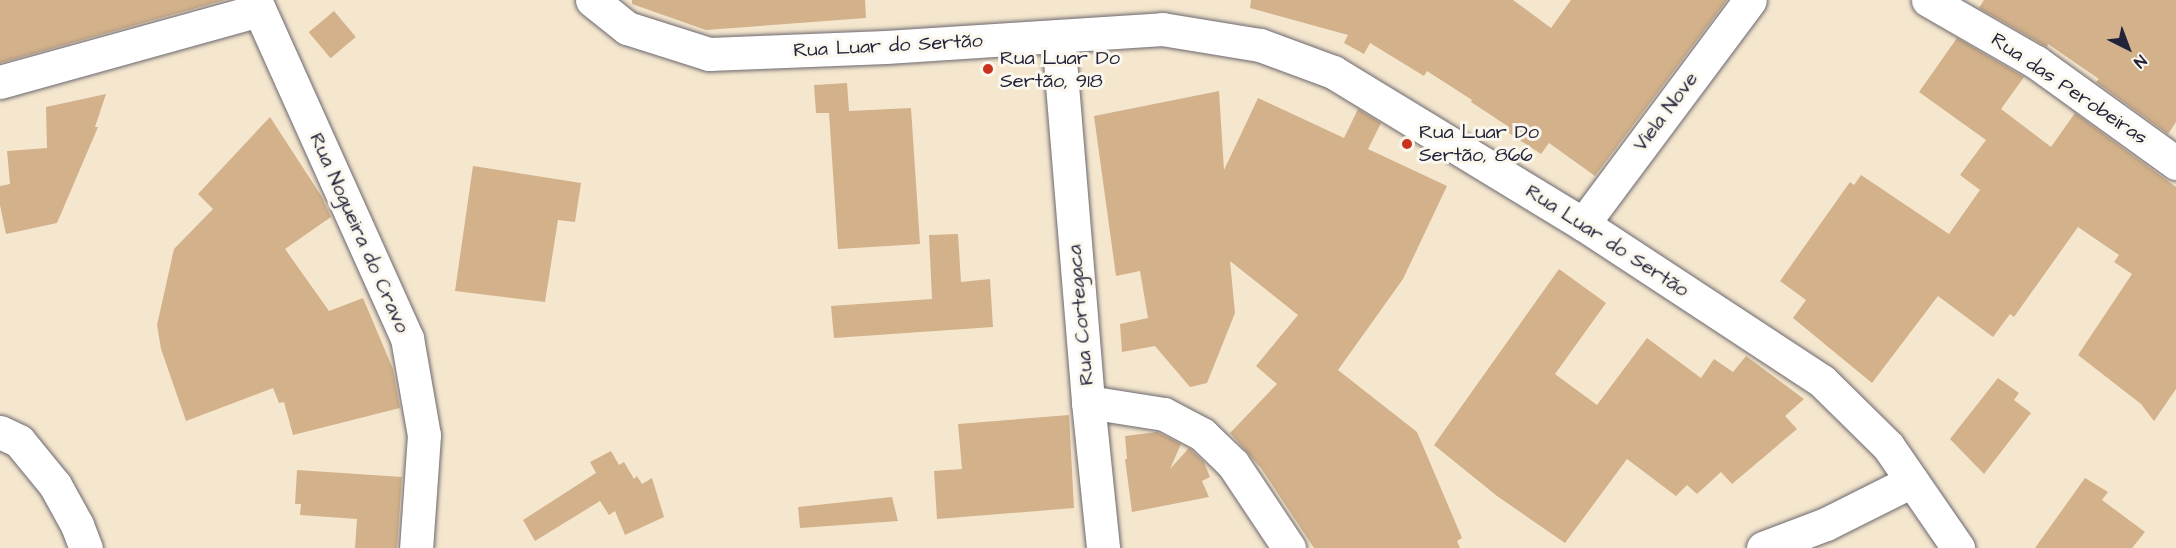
<!DOCTYPE html>
<meta charset="utf-8">
<style>
body{margin:0}
#map{position:relative;width:2176px;height:548px;overflow:hidden;background:#f5e7ce;font-family:"Architects Daughter",sans-serif}
div>[style]{position:absolute}
.building>*{inset:0;background:#d2b18b;transform-origin:0 0}
.roads{filter:drop-shadow(0 0 2px #6c676e) drop-shadow(0 0 2px #6c676e)}
.minor>*{height:33px;margin:-16.5px;padding:0 16.5px;transform-origin:16.5px;border-radius:16.5px;background:#fff}
.dots>*{width:16px;height:16px;translate:-50% -50%;box-sizing:border-box;border:3px solid #fbf7ec;border-radius:50%}
span{translate:-50% -50%;white-space:nowrap;text-align:center;line-height:1.15;-webkit-text-stroke:6px #fbf7ec;paint-order:stroke}
.street-label{font-size:20px;color:#22223b}
.poi-label{font-size:20px;color:#22223b}
.left{translate:0 -50%;text-align:left}
.north{position:absolute;left:2098px;top:18px;width:60px;height:60px;-webkit-text-stroke:4px #fbf7ec;paint-order:stroke;rotate:138deg;font-size:16px;font-weight:700;line-height:24px;text-align:center;color:#22223b}
.north::after{content:'';display:block;margin:auto;width:21px;height:27px;background:#22223b;clip-path:polygon(50% 0,100% 100%,50% 72%,0 100%)}
</style>
<div id="map">
<div class="building">
<i style="clip-path:polygon(0 0,225px 0,0 63px)"></i>
<i style="clip-path:polygon(632px 0,865px 0,866px 18px,706px 30px,632px 4px)"></i>
<i style="clip-path:polygon(1251px 0,1513px 0,1551px 28px,1571px 0,1727px 0,1595px 176px,1549px 143px,1541px 154px,1506px 131px,1509px 127px,1471px 102px,1472px 100px,1427px 71px,1424px 76px,1370px 43px,1364px 54px,1344px 43px,1348px 35px,1250px 8px)"></i>
<i style="clip-path:polygon(1984px 0,2176px 0,2176px 122px,2168px 134px,2096px 82px,2099px 79px,2048px 44px,2047px 47px,1979px 8px)"></i>
<i style="left:334px;top:11px;width:34px;height:33px;rotate:50deg"></i>
<i style="clip-path:polygon(1957px 38px,2024px 77px,2001px 109px,2051px 147px,2075px 113px,2176px 187px,2176px 389px,2154px 421px,2141px 404px,2078px 355px,2132px 274px,2114px 262px,2119px 255px,2078px 227px,2014px 317px,2010px 314px,1993px 337px,1938px 296px,1872px 383px,1793px 318px,1806px 300px,1780px 281px,1850px 182px,1854px 185px,1861px 175px,1949px 234px,1980px 190px,1960px 175px,1986px 140px,1919px 92px)"></i>
<i style="clip-path:polygon(847px 83px,849px 111px,911px 108px,920px 244px,838px 249px,829px 113px,816px 113px,814px 85px)"></i>
<i style="clip-path:polygon(1219px 91px,1224px 170px,1258px 98px,1344px 138px,1358px 109px,1381px 123px,1368px 149px,1447px 186px,1403px 279px,1338px 370px,1417px 432px,1462px 538px,1457px 541px,1460px 548px,1314px 548px,1261px 468px,1230px 433px,1277px 384px,1256px 366px,1298px 315px,1230px 261px,1235px 313px,1207px 383px,1190px 387px,1155px 346px,1122px 352px,1120px 324px,1148px 318px,1140px 271px,1116px 276px,1094px 116px)"></i>
<i style="clip-path:polygon(106px 94px,95px 127px,98px 127px,57px 223px,6px 234px,0 205px,0 186px,10px 184px,7px 151px,47px 148px,46px 107px)"></i>
<i style="clip-path:polygon(270px 117px,322px 197px,331px 217px,285px 249px,329px 311px,363px 298px,393px 369px,400px 408px,293px 435px,284px 402px,279px 403px,273px 388px,186px 421px,161px 349px,157px 325px,174px 249px,213px 209px,198px 194px)"></i>
<i style="clip-path:polygon(473px 166px,581px 183px,575px 222px,558px 220px,545px 302px,455px 291px)"></i>
<i style="clip-path:polygon(958px 234px,961px 282px,990px 279px,993px 327px,834px 338px,831px 306px,932px 299px,929px 235px)"></i>
<i style="clip-path:polygon(1559px 269px,1606px 303px,1555px 374px,1597px 405px,1647px 338px,1701px 378px,1714px 359px,1733px 372px,1746px 356px,1804px 399px,1785px 416px,1797px 429px,1732px 484px,1721px 472px,1697px 494px,1687px 485px,1676px 496px,1627px 459px,1565px 543px,1497px 496px,1434px 445px)"></i>
<i style="clip-path:polygon(1998px 378px,2019px 393px,2014px 400px,2031px 413px,1984px 474px,1950px 439px)"></i>
<i style="clip-path:polygon(1069px 415px,1074px 508px,937px 519px,934px 471px,962px 469px,958px 424px)"></i>
<i style="clip-path:polygon(1157px 432px,1181px 444px,1170px 469px,1189px 448px,1204px 462px,1210px 477px,1202px 481px,1209px 497px,1132px 512px,1125px 459px,1127px 459px,1125px 436px)"></i>
<i style="clip-path:polygon(611px 451px,619px 465px,624px 462px,634px 479px,637px 476px,642px 484px,652px 478px,664px 517px,625px 535px,615px 511px,609px 515px,600px 501px,535px 541px,523px 520px,596px 473px,590px 462px)"></i>
<i style="clip-path:polygon(297px 470px,402px 477px,397px 548px,355px 548px,357px 519px,300px 515px,301px 504px,295px 504px)"></i>
<i style="clip-path:polygon(2085px 478px,2108px 492px,2102px 500px,2145px 532px,2132px 548px,2035px 548px)"></i>
<i style="clip-path:polygon(892px 497px,898px 521px,800px 528px,798px 507px)"></i>
</div>
<div class="roads">
<div class="minor">
<i style="left:255px;top:0;width:371px;rotate:65.8deg"></i>
<i style="left:407px;top:338px;width:98px;rotate:80.1deg"></i>
<i style="left:424px;top:435px;width:113px;rotate:94deg"></i>
<i style="left:592px;top:0;width:45px;rotate:38.7deg"></i>
<i style="left:627px;top:28px;width:86px;rotate:17.6deg"></i>
<i style="left:709px;top:54px;width:177px;rotate:-2.3deg"></i>
<i style="left:886px;top:47px;width:277px;rotate:-3.7deg"></i>
<i style="left:1162px;top:29px;width:99px;rotate:9.3deg"></i>
<i style="left:1260px;top:45px;width:78px;rotate:20.3deg"></i>
<i style="left:1333px;top:72px;width:293px;rotate:31.3deg"></i>
<i style="left:1583px;top:224px;width:286px;rotate:33.3deg"></i>
<i style="left:1822px;top:381px;width:93px;rotate:44.6deg"></i>
<i style="left:1888px;top:446px;width:124px;rotate:55.5deg"></i>
<i style="left:1928px;top:0;width:125px;rotate:29.9deg"></i>
<i style="left:2036px;top:62px;width:173px;rotate:35.8deg"></i>
<i style="left:1058px;top:36px;width:367px;rotate:85.3deg"></i>
<i style="left:1088px;top:402px;width:77px;rotate:9deg"></i>
<i style="left:1164px;top:414px;width:43px;rotate:27.8deg"></i>
<i style="left:1202px;top:434px;width:43px;rotate:44.1deg"></i>
<i style="left:1233px;top:464px;width:101px;rotate:56.3deg"></i>
<i style="left:0;top:82px;width:269px;rotate:-15.5deg"></i>
<i style="left:1583px;top:224px;width:279px;rotate:-53.3deg"></i>
<i style="left:1088px;top:402px;width:147px;rotate:84.1deg"></i>
<i style="left:0;top:432px;width:21px;rotate:25deg"></i>
<i style="left:19px;top:441px;width:57px;rotate:50.7deg"></i>
<i style="left:55px;top:485px;width:46px;rotate:61.2deg"></i>
<i style="left:77px;top:525px;width:25px;rotate:69deg"></i>
<i style="left:1763px;top:548px;width:67px;rotate:-20.9deg"></i>
<i style="left:1826px;top:524px;width:96px;rotate:-26.6deg"></i>
</div>
</div>
<div class="dots">
<i style="left:988px;top:69px;background:#c8321e"></i>
<i style="left:1407px;top:144px;background:#c8321e"></i>
</div>
<div class="street-label">
<span style="left:888px;top:46px;rotate:-3deg">Rua Luar do Sertão</span>
<span style="left:2069px;top:89px;rotate:34deg">Rua das Perobeiras</span>
<span style="left:1666px;top:112px;rotate:-53deg">Viela Nove</span>
<span style="left:359px;top:233px;rotate:66deg">Rua Nogueira do Cravo</span>
<span style="left:1607px;top:241px;rotate:33deg">Rua Luar do Sertão</span>
<span style="left:1081px;top:315px;rotate:-95deg">Rua Cortegaca</span>
</div>
<div class="poi-label">
<span class="left" style="left:1000px;top:70px">Rua Luar Do<br>Sertão, 918</span>
<span class="left" style="left:1419px;top:144px">Rua Luar Do<br>Sertão, 866</span>
</div>
<div class="north">N</div>
</div>
